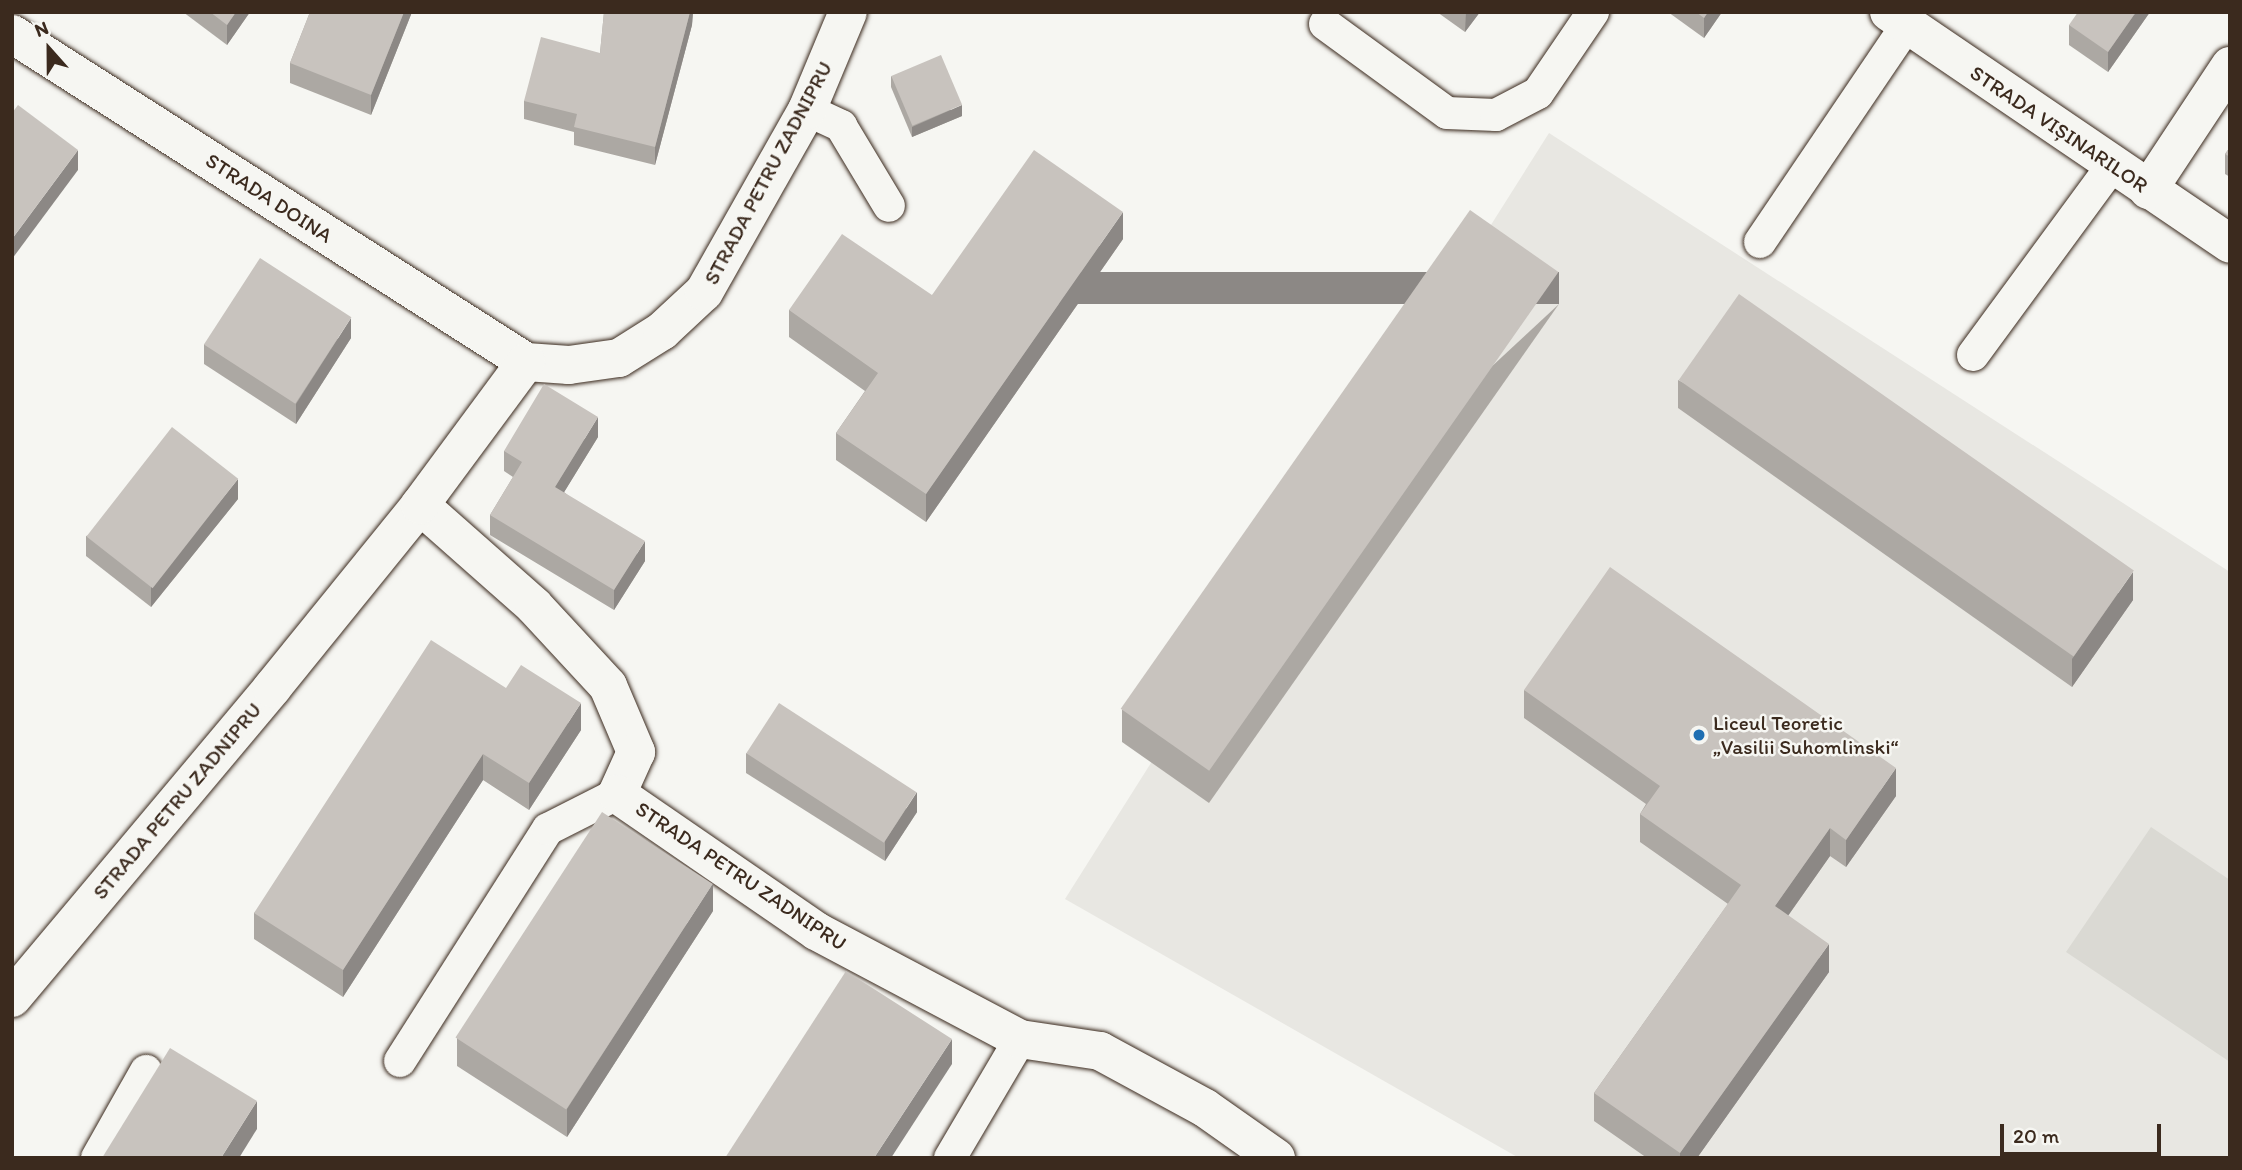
<!DOCTYPE html>
<meta charset="utf-8">
<style>
body{margin:0}
#map{position:relative;width:2242px;height:1170px;overflow:hidden;background:#f6f6f2;font-family:Itim,sans-serif}
div>[style]{position:absolute}
.built>*{inset:0;background:#e8e7e2}
.green>*{inset:0;background:#dad9d3}
.roads{filter:drop-shadow(0 0 2px #3b2a1e) drop-shadow(0 0 2px #3b2a1e)}
.service>*{height:32px;margin:-16px;padding:0 16px;transform-origin:16px;border-radius:16px;background:#f6f6f2}
.minor>*{height:38px;margin:-19px;padding:0 19px;transform-origin:19px;border-radius:19px;background:#f6f6f2}
.wall>*{inset:0;background:#aca8a3}
.shaded-wall>*{inset:0;background:#8c8885;transform-origin:0 0}
.building>*{inset:0;background:#c8c3be;transform-origin:0 0}
.dots>*{width:19px;height:19px;translate:-50% -50%;box-sizing:border-box;border:4px solid #f6f6f2;border-radius:50%}
span{translate:-50% -50%;white-space:nowrap;text-align:center;line-height:1.15;-webkit-text-stroke:5px #f6f6f2;paint-order:stroke}
.street-label{font-size:21px;color:#3b2a1e}
.poi-label{font-size:21px;color:#3b2a1e}
.left{translate:0 -50%;text-align:left}
.frame{position:absolute;inset:0;border:14px solid #3b2a1e;pointer-events:none}
.north{position:absolute;left:14px;top:14px;width:70px;height:70px;-webkit-text-stroke:5px #f6f6f2;paint-order:stroke;rotate:339deg;font-size:19px;font-weight:700;line-height:28px;text-align:center;color:#3b2a1e}
.north::after{content:'';display:block;margin:auto;width:24px;height:32px;background:#3b2a1e;clip-path:polygon(50% 0,100% 100%,50% 72%,0 100%)}
.scale{position:absolute;left:2000px;top:1124px;width:161px;height:32px;box-sizing:border-box;border:4px solid #3b2a1e;border-top:0;padding-left:9px;font-size:21px;line-height:24px;white-space:nowrap;color:#3b2a1e;-webkit-text-stroke:5px #f6f6f2;paint-order:stroke}
</style>
<div id="map">
<div class="built">
<i style="clip-path:polygon(1549px 133px,2230px 572px,2230px 1158px,1519px 1158px,1065px 899px)"></i>
</div>
<div class="green">
<i style="clip-path:polygon(2151px 827px,2230px 880px,2230px 1062px,2066px 952px)"></i>
</div>
<div class="roads">
<div class="service">
<i style="left:1325px;top:24px;width:151px;rotate:36.1deg"></i>
<i style="left:1447px;top:113px;width:49px;rotate:2.3deg"></i>
<i style="left:1496px;top:115px;width:47px;rotate:-27.6deg"></i>
<i style="left:1538px;top:93px;width:98px;rotate:-55.8deg"></i>
<i style="left:807px;top:110px;width:38px;rotate:25deg"></i>
<i style="left:841px;top:126px;width:93px;rotate:59deg"></i>
<i style="left:1760px;top:242px;width:262px;rotate:-55.9deg"></i>
<i style="left:1973px;top:355px;width:235px;rotate:-53.7deg"></i>
<i style="left:400px;top:1061px;width:275px;rotate:-57.5deg"></i>
<i style="left:548px;top:829px;width:77px;rotate:-26.9deg"></i>
<i style="left:97px;top:1158px;width:100px;rotate:-60.6deg"></i>
<i style="left:950px;top:1158px;width:138px;rotate:-59.5deg"></i>
</div>
<div class="minor">
<i style="left:1889px;top:12px;width:412px;rotate:34.2deg"></i>
<i style="left:12px;top:34px;width:610px;rotate:32.54deg"></i>
<i style="left:526px;top:362px;width:43px;rotate:4deg"></i>
<i style="left:569px;top:365px;width:50px;rotate:-8deg"></i>
<i style="left:619px;top:358px;width:51px;rotate:-32.1deg"></i>
<i style="left:662px;top:331px;width:57px;rotate:-42.9deg"></i>
<i style="left:704px;top:292px;width:209px;rotate:-60.5deg"></i>
<i style="left:807px;top:110px;width:106px;rotate:-67.3deg"></i>
<i style="left:2148px;top:190px;width:149px;rotate:-56.5deg"></i>
<i style="left:420px;top:505px;width:152px;rotate:41.5deg"></i>
<i style="left:534px;top:606px;width:109px;rotate:47.2deg"></i>
<i style="left:608px;top:686px;width:72px;rotate:67deg"></i>
<i style="left:636px;top:752px;width:46px;rotate:114.3deg"></i>
<i style="left:617px;top:794px;width:242px;rotate:34.5deg"></i>
<i style="left:816px;top:931px;width:231px;rotate:27.9deg"></i>
<i style="left:1020px;top:1039px;width:81px;rotate:8.5deg"></i>
<i style="left:1100px;top:1051px;width:119px;rotate:28.5deg"></i>
<i style="left:1205px;top:1108px;width:87px;rotate:35.2deg"></i>
<i style="left:12px;top:998px;width:405px;rotate:-50deg"></i>
<i style="left:272px;top:688px;width:235px;rotate:-51deg"></i>
<i style="left:420px;top:505px;width:178px;rotate:-53.5deg"></i>
</div>
</div>
<div class="wall">
<i style="clip-path:polygon(183px 12px,250px 12px,227px 45px)"></i>
<i style="clip-path:polygon(310px 12px,412px 12px,371px 115px,290px 83px,290px 63px)"></i>
<i style="clip-path:polygon(604px 12px,693px 12px,692px 25px,655px 165px,574px 145px,574px 132px,524px 119px,524px 101px,600px 53px)"></i>
<i style="clip-path:polygon(1437px 12px,1480px 12px,1465px 32px)"></i>
<i style="clip-path:polygon(1668px 12px,1722px 12px,1704px 38px)"></i>
<i style="clip-path:polygon(2150px 12px,2108px 72px,2069px 45px,2069px 25px)"></i>
<i style="clip-path:polygon(891px 76px,962px 116px,912px 137px,891px 87px)"></i>
<i style="clip-path:polygon(2230px 147px,2230px 177px,2225px 174px,2225px 154px)"></i>
<i style="clip-path:polygon(1123px 239px,926px 522px,836px 460px,836px 433px,865px 391px,789px 337px,789px 310px,932px 295px)"></i>
<i style="clip-path:polygon(1559px 304px,1209px 803px,1122px 742px,1122px 710px)"></i>
<i style="clip-path:polygon(351px 338px,296px 424px,204px 364px,204px 344px)"></i>
<i style="clip-path:polygon(1678px 380px,2133px 600px,2072px 687px,1678px 408px)"></i>
<i style="clip-path:polygon(598px 437px,564px 492px,645px 561px,614px 610px,490px 535px,490px 515px,513px 477px,504px 471px,504px 451px)"></i>
<i style="clip-path:polygon(238px 499px,151px 607px,86px 556px,86px 536px)"></i>
<i style="clip-path:polygon(506px 688px,581px 730px,529px 810px,483px 780px,343px 997px,254px 939px,254px 913px)"></i>
<i style="clip-path:polygon(1524px 690px,1896px 796px,1846px 867px,1830px 856px,1788px 916px,1829px 972px,1697px 1158px,1647px 1158px,1594px 1121px,1594px 1093px,1728px 904px,1640px 842px,1640px 814px,1646px 804px,1524px 718px)"></i>
<i style="clip-path:polygon(746px 753px,917px 812px,885px 861px,746px 773px)"></i>
<i style="clip-path:polygon(713px 911px,567px 1137px,457px 1066px,457px 1038px)"></i>
</div>
<div class="shaded-wall">
<i style="clip-path:polygon(236px 12px,250px 12px,227px 45px,227px 25px)"></i>
<i style="clip-path:polygon(404px 12px,412px 12px,371px 115px,371px 95px)"></i>
<i style="clip-path:polygon(690px 12px,693px 12px,692px 25px,655px 165px,655px 147px)"></i>
<i style="clip-path:polygon(1466px 12px,1480px 12px,1465px 32px)"></i>
<i style="clip-path:polygon(1708px 12px,1722px 12px,1704px 38px,1704px 18px)"></i>
<i style="clip-path:polygon(2136px 12px,2150px 12px,2108px 72px,2108px 52px)"></i>
<i style="clip-path:polygon(962px 105px,962px 116px,912px 137px,912px 127px)"></i>
<i style="clip-path:polygon(78px 150px,78px 170px,12px 259px,12px 239px)"></i>
<i style="clip-path:polygon(1123px 212px,1123px 239px,926px 522px,926px 494px)"></i>
<i style="left:1559px;top:272px;width:32px;height:610px;rotate:90deg"></i>
<i style="clip-path:polygon(351px 318px,351px 338px,296px 424px,296px 404px)"></i>
<i style="clip-path:polygon(598px 417px,598px 437px,555px 507px,555px 487px)"></i>
<i style="clip-path:polygon(238px 479px,238px 499px,151px 607px,151px 587px)"></i>
<i style="clip-path:polygon(645px 541px,645px 561px,614px 610px,614px 590px)"></i>
<i style="clip-path:polygon(2133px 572px,2133px 600px,2072px 687px,2072px 659px)"></i>
<i style="clip-path:polygon(581px 703px,581px 730px,529px 810px,529px 783px)"></i>
<i style="clip-path:polygon(483px 754px,483px 780px,343px 997px,343px 970px)"></i>
<i style="clip-path:polygon(1896px 768px,1896px 796px,1846px 867px,1846px 840px)"></i>
<i style="clip-path:polygon(917px 792px,917px 812px,885px 861px,885px 841px)"></i>
<i style="clip-path:polygon(1830px 828px,1830px 856px,1775px 934px,1775px 906px)"></i>
<i style="clip-path:polygon(713px 883px,713px 911px,567px 1137px,567px 1109px)"></i>
<i style="clip-path:polygon(1829px 944px,1829px 972px,1697px 1158px,1680px 1158px,1680px 1153px)"></i>
<i style="clip-path:polygon(952px 1039px,952px 1064px,891px 1158px,874px 1158px)"></i>
<i style="clip-path:polygon(257px 1101px,257px 1129px,239px 1158px,221px 1158px)"></i>
</div>
<div class="building">
<i style="clip-path:polygon(210px 12px,236px 12px,227px 25px)"></i>
<i style="clip-path:polygon(310px 12px,404px 12px,371px 95px,290px 63px)"></i>
<i style="clip-path:polygon(604px 12px,690px 12px,655px 147px,574px 127px,577px 114px,524px 101px,541px 37px,600px 53px)"></i>
<i style="clip-path:polygon(1696px 12px,1708px 12px,1704px 18px)"></i>
<i style="clip-path:polygon(2078px 12px,2136px 12px,2108px 52px,2069px 25px)"></i>
<i style="left:941px;top:55px;width:54px;height:54px;rotate:67deg"></i>
<i style="clip-path:polygon(18px 105px,78px 150px,12px 239px,12px 113px)"></i>
<i style="clip-path:polygon(2230px 147px,2230px 157px,2225px 154px)"></i>
<i style="clip-path:polygon(1034px 150px,1123px 212px,926px 494px,836px 433px,878px 373px,789px 310px,842px 234px,932px 295px)"></i>
<i style="left:1470px;top:210px;width:108px;height:609px;rotate:35deg"></i>
<i style="left:260px;top:258px;width:109px;height:103px;rotate:33deg"></i>
<i style="left:1739px;top:294px;width:482px;height:105px;rotate:35deg"></i>
<i style="clip-path:polygon(544px 384px,598px 417px,555px 487px,645px 541px,614px 590px,490px 515px,522px 462px,504px 451px)"></i>
<i style="left:172px;top:427px;width:84px;height:139px;rotate:38deg"></i>
<i style="clip-path:polygon(1610px 567px,1896px 768px,1846px 840px,1830px 828px,1775px 906px,1829px 944px,1680px 1153px,1594px 1093px,1741px 885px,1640px 814px,1660px 786px,1524px 690px)"></i>
<i style="clip-path:polygon(431px 640px,506px 688px,521px 665px,581px 703px,529px 783px,483px 754px,343px 970px,254px 913px)"></i>
<i style="left:779px;top:703px;width:164px;height:60px;rotate:33deg"></i>
<i style="left:602px;top:812px;width:132px;height:269px;rotate:33deg"></i>
<i style="clip-path:polygon(846px 971px,952px 1039px,874px 1158px,725px 1158px)"></i>
<i style="clip-path:polygon(170px 1048px,257px 1101px,221px 1158px,102px 1158px)"></i>
</div>
<div class="dots">
<i style="left:1699px;top:735px;background:#1f6fb2"></i>
</div>
<div class="street-label">
<span style="left:2059px;top:129px;rotate:34deg">STRADA VIȘINARILOR</span>
<span style="left:768px;top:173px;rotate:-62deg">STRADA PETRU ZADNIPRU</span>
<span style="left:269px;top:198px;rotate:33deg">STRADA DOINA</span>
<span style="left:177px;top:801px;rotate:-50deg">STRADA PETRU ZADNIPRU</span>
<span style="left:741px;top:876px;rotate:34deg">STRADA PETRU ZADNIPRU</span>
</div>
<div class="poi-label">
<span class="left" style="left:1713px;top:735px">Liceul Teoretic<br>„Vasilii Suhomlinski“</span>
</div>
<div class="frame"></div>
<div class="north">N</div>
<div class="scale">20 m</div>
</div>
